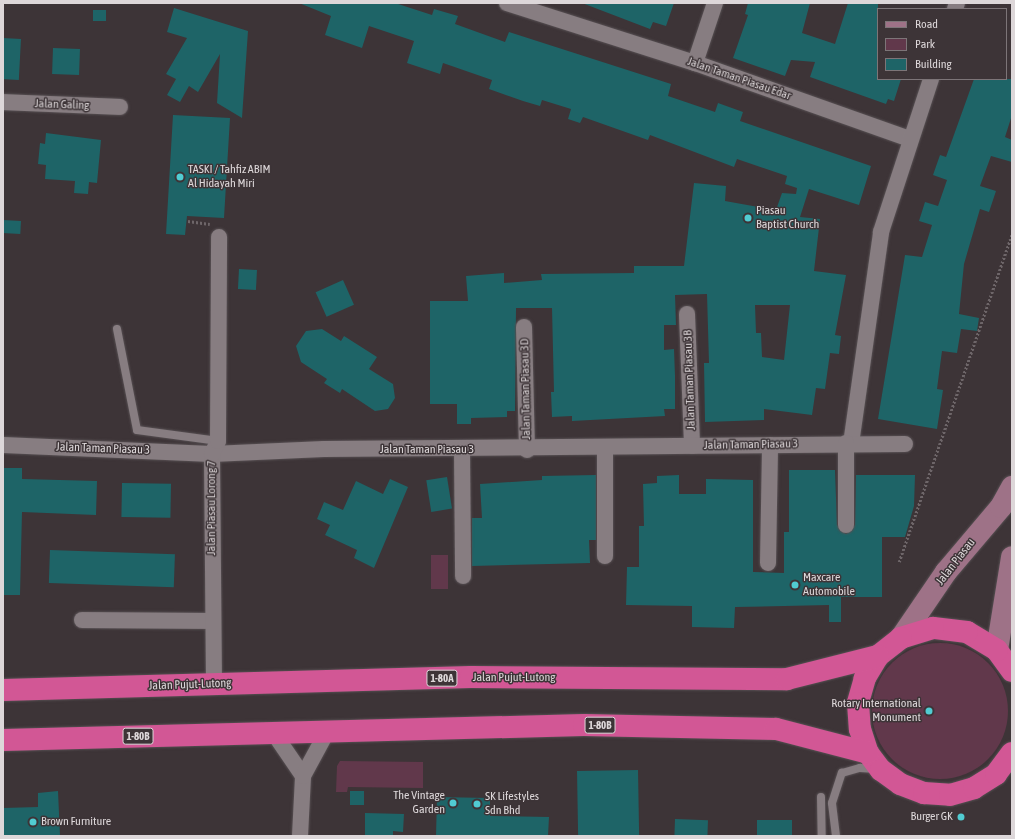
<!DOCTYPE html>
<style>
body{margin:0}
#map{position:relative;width:1015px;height:839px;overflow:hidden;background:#3d3437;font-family:"Asap Condensed",sans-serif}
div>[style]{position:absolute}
.green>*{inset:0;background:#61384b;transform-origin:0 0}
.round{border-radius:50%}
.building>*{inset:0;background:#1e6467;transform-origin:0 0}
.path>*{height:2.5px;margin-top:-1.25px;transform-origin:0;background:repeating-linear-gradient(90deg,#6e6669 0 2px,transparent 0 4px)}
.roads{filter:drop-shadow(0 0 1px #575053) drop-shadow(0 0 1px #575053)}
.lane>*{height:8px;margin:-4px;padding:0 4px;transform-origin:4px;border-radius:4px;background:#877d81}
.street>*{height:16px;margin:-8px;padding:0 8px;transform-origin:8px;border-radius:8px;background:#877d81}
.secondary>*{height:22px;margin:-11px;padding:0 11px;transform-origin:11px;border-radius:11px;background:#9e7287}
.highway>*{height:22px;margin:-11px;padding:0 11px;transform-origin:11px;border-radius:11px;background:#d25795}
.dots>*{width:11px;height:11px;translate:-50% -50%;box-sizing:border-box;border:2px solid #3d3437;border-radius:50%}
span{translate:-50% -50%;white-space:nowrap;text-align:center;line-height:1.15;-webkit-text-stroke:3px #3d3437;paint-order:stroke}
.shield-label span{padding:1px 3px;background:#3d3437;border:1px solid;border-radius:3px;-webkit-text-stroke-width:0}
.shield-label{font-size:11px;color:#ddd7d9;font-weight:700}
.street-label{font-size:12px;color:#ddd7d9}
.poi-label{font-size:12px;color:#ddd7d9}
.left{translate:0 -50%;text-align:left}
.right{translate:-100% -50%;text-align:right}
.frame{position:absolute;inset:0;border:4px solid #ddd7d9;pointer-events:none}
.legend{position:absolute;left:877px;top:8px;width:130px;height:72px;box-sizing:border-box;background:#3d3437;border:1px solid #7d7578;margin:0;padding:5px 7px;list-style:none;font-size:12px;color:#ddd7d9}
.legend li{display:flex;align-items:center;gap:8px;height:20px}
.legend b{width:20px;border:1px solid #7d7578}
</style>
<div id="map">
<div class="green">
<i style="left:431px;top:555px;width:17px;height:34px"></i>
<i class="round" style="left:872px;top:643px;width:136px;height:136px"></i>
<i style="clip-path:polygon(340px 761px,423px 762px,423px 788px,348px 787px,347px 792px,336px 792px,337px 766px)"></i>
</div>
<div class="building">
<i style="clip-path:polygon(evenodd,299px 3px,395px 3px,432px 15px,434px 9px,458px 16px,455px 24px,505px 42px,509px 32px,671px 84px,668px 96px,715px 112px,718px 103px,743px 112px,740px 121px,871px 166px,859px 205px,809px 189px,800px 217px,820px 219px,814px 271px,846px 275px,835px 335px,841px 336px,839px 354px,830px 353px,825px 389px,816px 388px,812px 415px,764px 409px,764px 420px,705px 422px,704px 363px,709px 363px,707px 294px,675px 295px,676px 325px,664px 325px,664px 350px,674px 349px,675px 376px,675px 409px,664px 409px,665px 416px,572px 421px,572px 416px,552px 417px,551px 392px,554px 392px,552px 308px,516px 308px,515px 411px,507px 411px,507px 417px,471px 418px,471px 424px,457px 424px,457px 404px,430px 404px,430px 301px,468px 301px,466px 276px,504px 273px,504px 283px,542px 280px,541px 274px,634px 273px,634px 266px,684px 266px,694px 183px,726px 186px,725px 201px,776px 210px,782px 193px,796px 194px,797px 188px,785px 184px,787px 176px,737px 159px,734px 167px,650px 135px,648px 140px,583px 117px,580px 123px,568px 119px,571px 109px,542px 100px,540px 106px,523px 101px,489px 89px,492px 80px,443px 63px,440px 74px,407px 63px,414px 41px,369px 26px,362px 48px,325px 35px,331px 16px,299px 3px,755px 305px,790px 305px,784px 360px,762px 357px,761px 333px,756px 333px,755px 305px)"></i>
<i style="clip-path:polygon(582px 3px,674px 3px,666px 26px,653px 22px,650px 29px)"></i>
<i style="clip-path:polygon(748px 3px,810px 3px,802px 33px,835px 44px,848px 3px,878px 3px,878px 79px,901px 79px,894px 101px,888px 99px,886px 104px,810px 77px,815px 62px,791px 60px,785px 76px,733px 58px,748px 15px,745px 14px)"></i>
<i style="clip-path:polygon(174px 8px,248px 31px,242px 118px,217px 103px,220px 54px,198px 92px,189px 86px,180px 102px,167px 95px,176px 79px,166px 74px,187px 38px,167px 32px)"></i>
<i style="left:93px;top:10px;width:13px;height:11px"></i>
<i style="left:3px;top:38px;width:18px;height:41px;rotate:3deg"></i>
<i style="left:53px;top:48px;width:27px;height:26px;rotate:2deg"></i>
<i style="clip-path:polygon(974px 79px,1012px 79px,1012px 115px,1005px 137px,1012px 140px,1012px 162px,991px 156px,980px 186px,996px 191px,989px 212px,980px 209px,964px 264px,959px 314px,979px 318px,977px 331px,961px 329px,957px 353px,942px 351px,937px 389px,943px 390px,937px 429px,878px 419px,905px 255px,922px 257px,932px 225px,919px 221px,925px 202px,938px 206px,947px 180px,933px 175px,940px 155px,946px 157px)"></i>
<i style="clip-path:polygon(173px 115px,230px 118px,224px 218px,187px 216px,185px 235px,166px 234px)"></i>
<i style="clip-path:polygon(46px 133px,101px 140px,97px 183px,89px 182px,88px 194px,74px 193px,75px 181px,45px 179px,46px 165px,38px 164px,40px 143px,45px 144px)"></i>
<i style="left:3px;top:220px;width:18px;height:13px;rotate:3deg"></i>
<i style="left:239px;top:269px;width:18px;height:20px;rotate:3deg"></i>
<i style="left:343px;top:280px;width:27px;height:30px;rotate:66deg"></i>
<i style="clip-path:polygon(322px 329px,341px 341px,344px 336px,377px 357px,369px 369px,393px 384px,395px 398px,388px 409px,375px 411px,342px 389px,340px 393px,324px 383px,327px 379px,301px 362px,296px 346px,306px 331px)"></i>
<i style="clip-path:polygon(3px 468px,22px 468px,22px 479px,97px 481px,96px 515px,22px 512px,20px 595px,3px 595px)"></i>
<i style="clip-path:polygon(789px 470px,835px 470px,837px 525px,846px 534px,855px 525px,856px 475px,915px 475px,914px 506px,905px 537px,882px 537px,882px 597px,841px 597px,841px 622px,829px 622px,829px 605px,735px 607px,734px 628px,692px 627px,692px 606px,626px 605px,627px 567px,639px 567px,639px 526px,644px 526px,643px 484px,657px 483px,657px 476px,679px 475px,679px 494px,706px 494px,706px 479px,753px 480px,753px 572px,784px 573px,784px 532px,789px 532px)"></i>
<i style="clip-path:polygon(596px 475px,596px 540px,589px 540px,590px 563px,472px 566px,472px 518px,482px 518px,480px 484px,542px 480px,542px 476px)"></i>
<i style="left:447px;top:477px;width:32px;height:21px;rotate:81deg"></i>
<i style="clip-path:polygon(390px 479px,408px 487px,374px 568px,354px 558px,357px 550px,325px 535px,330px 525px,317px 519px,324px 502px,343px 510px,356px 481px,383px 494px)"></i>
<i style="left:122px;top:483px;width:49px;height:34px;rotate:1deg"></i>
<i style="left:50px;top:550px;width:125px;height:33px;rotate:2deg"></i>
<i style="left:638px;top:770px;width:66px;height:61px;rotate:89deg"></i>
<i style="clip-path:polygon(58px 791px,60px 836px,3px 836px,3px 808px,38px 807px,38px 793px)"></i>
<i style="left:350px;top:791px;width:14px;height:14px"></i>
<i style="clip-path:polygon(437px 797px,490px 798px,490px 816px,549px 817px,548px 836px,436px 836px)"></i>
<i style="clip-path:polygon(365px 813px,404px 814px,403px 832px,393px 831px,393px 836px,365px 836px)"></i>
<i style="left:675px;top:819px;width:33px;height:17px;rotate:2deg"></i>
<i style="left:757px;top:820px;width:35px;height:16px"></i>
</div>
<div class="path">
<i style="left:188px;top:221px;width:22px;rotate:8deg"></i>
<i style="left:899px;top:562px;width:347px;rotate:-71deg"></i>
</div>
<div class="roads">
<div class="lane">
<i style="left:117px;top:329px;width:103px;rotate:78.8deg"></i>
<i style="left:137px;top:430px;width:82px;rotate:7.7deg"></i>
<i style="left:821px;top:797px;width:39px;rotate:89deg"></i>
<i style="left:836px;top:836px;width:33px;rotate:-97deg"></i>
<i style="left:832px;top:803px;width:32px;rotate:-72deg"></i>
<i style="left:842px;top:773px;width:19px;rotate:-16deg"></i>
<i style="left:860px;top:768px;width:16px;rotate:4deg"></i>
</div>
<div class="street">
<i style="left:507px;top:3px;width:197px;rotate:17.7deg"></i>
<i style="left:695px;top:63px;width:228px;rotate:19.5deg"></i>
<i style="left:955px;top:9px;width:6px;rotate:-72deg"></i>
<i style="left:695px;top:63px;width:63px;rotate:-71.6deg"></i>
<i style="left:3px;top:102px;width:117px;rotate:2.4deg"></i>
<i style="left:687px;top:314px;width:132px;rotate:87.8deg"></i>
<i style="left:524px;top:327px;width:123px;rotate:88.6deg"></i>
<i style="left:851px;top:444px;width:214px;rotate:-81.9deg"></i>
<i style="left:881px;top:232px;width:161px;rotate:-71.9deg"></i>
<i style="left:3px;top:445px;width:209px;rotate:2.5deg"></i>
<i style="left:212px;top:454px;width:112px;rotate:-2.6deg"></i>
<i style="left:324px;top:449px;width:581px;rotate:-0.49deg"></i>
<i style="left:462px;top:450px;width:126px;rotate:89.5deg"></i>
<i style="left:846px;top:525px;width:82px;rotate:-90deg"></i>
<i style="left:605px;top:556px;width:108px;rotate:-90deg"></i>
<i style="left:768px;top:563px;width:118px;rotate:-89deg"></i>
<i style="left:82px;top:620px;width:129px;rotate:0.4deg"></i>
<i style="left:214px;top:684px;width:230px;rotate:-90.5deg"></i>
<i style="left:212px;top:454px;width:14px;rotate:-65deg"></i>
<i style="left:218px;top:441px;width:204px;rotate:-89.7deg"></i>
<i style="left:273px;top:732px;width:53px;rotate:55.7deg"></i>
<i style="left:300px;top:836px;width:60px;rotate:-87.1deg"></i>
<i style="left:303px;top:776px;width:52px;rotate:-61.5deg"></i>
</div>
<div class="secondary">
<i style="left:901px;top:638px;width:80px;rotate:-55.7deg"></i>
<i style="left:946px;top:572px;width:85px;rotate:-49.8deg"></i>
<i style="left:1001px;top:507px;width:23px;rotate:-61deg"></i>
<i style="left:997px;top:650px;width:94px;rotate:-80.8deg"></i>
</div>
<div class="highway">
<i style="left:1012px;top:671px;width:26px;rotate:-126deg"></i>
<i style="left:997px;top:650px;width:35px;rotate:-149deg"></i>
<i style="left:967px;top:632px;width:34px;rotate:-173deg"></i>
<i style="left:933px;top:628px;width:34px;rotate:163deg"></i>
<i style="left:901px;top:638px;width:29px;rotate:142deg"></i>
<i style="left:878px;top:656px;width:26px;rotate:121deg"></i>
<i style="left:865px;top:678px;width:26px;rotate:106deg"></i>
<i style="left:858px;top:703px;width:26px;rotate:86deg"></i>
<i style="left:860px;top:729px;width:25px;rotate:72deg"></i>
<i style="left:868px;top:753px;width:21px;rotate:53deg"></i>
<i style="left:881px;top:770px;width:24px;rotate:36deg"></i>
<i style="left:900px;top:784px;width:26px;rotate:21deg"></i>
<i style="left:924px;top:793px;width:26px;rotate:4deg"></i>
<i style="left:950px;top:795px;width:25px;rotate:-16deg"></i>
<i style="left:974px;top:788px;width:26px;rotate:-32deg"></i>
<i style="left:996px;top:774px;width:26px;rotate:-53deg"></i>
<i style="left:3px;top:690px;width:468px;rotate:-1.6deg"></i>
<i style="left:471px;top:677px;width:316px;rotate:0.4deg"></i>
<i style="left:787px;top:679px;width:94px;rotate:-14.2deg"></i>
<i style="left:3px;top:740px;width:581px;rotate:-1.48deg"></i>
<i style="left:584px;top:725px;width:192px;rotate:1.2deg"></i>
<i style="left:776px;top:729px;width:95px;rotate:14.6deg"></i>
</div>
</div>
<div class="dots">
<i style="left:180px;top:177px;background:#51ccd2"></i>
<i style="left:748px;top:218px;background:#51ccd2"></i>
<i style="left:795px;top:585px;background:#51ccd2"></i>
<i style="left:929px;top:711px;background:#51ccd2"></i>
<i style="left:453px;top:803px;background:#51ccd2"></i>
<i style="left:477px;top:804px;background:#51ccd2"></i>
<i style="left:961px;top:817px;background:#51ccd2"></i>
<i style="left:33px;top:822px;background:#51ccd2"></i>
</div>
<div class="shield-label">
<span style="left:442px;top:678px">1-80A</span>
<span style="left:600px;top:725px">1-80B</span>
<span style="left:138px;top:736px">1-80B</span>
</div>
<div class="street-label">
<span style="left:739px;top:79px;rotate:19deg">Jalan Taman Piasau Edar</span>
<span style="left:62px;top:105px;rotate:2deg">Jalan Galing</span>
<span style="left:690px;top:380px;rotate:-92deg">Jalan Taman Piasau 3B</span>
<span style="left:526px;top:389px;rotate:-91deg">Jalan Taman Piasau 3D</span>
<span style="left:751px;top:445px;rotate:-1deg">Jalan Taman Piasau 3</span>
<span style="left:103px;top:449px;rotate:2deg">Jalan Taman Piasau 3</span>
<span style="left:427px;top:450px">Jalan Taman Piasau 3</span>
<span style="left:212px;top:508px;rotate:-90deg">Jalan Piasau Lorong 7</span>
<span style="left:956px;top:562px;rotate:-52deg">Jalan Piasau</span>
<span style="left:514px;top:678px">Jalan Pujut-Lutong</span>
<span style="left:190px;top:685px;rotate:-2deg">Jalan Pujut-Lutong</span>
</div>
<div class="poi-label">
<span class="left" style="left:188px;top:177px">TASKI / Tahfiz ABIM<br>Al Hidayah Miri</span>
<span class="left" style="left:756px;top:218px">Piasau<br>Baptist Church</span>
<span class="left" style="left:803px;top:585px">Maxcare<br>Automobile</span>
<span class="right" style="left:921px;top:711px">Rotary International<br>Monument</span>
<span class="right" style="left:445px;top:803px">The Vintage<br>Garden</span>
<span class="left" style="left:485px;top:804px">SK Lifestyles<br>Sdn Bhd</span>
<span class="right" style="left:953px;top:817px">Burger GK</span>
<span class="left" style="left:41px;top:822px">Brown Furniture</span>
</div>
<div class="frame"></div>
<ul class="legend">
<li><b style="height:5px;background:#9e7287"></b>Road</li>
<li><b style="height:11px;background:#61384b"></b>Park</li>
<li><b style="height:11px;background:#1e6467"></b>Building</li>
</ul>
</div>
